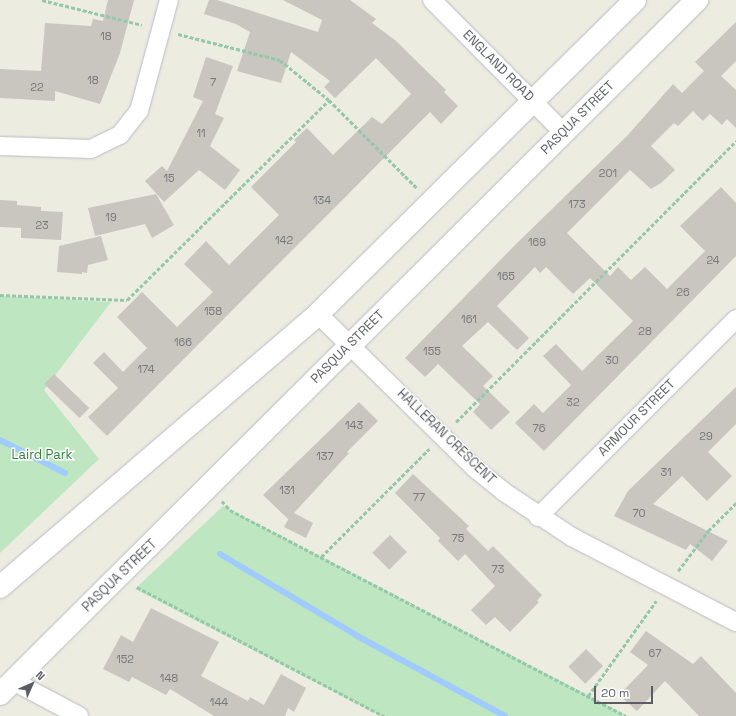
<!DOCTYPE html>
<style>
body{margin:0}
#map{position:relative;width:736px;height:716px;overflow:hidden;background:#edece1;font-family:"Space Grotesk",sans-serif}
div>[style]{position:absolute}
.green>*{inset:0;background:#bde6c1}
.stream>*{height:6px;margin:-3px;padding:0 3px;transform-origin:3px;border-radius:3px;background:#a0cbff}
.building>*{inset:0;background:#c8c6be;transform-origin:0 0}
.path>*{height:2.5px;margin-top:-1.25px;transform-origin:0;background:repeating-linear-gradient(90deg,#95c7a9 0 4px,transparent 0 6px)}
.roads{filter:drop-shadow(0 0 1px #b9bbc1) drop-shadow(0 0 1px #b9bbc1)}
.minor>*{height:18px;margin:-9px;padding:0 9px;transform-origin:9px;border-radius:9px;background:#fff}
.secondary>*{height:22px;margin:-11px;padding:0 11px;transform-origin:11px;border-radius:11px;background:#fff}
span{translate:-50% -50%;white-space:nowrap;text-align:center;line-height:1.15;-webkit-text-stroke:3px #fff;paint-order:stroke}
.number-label{font-size:11px;color:#76777a}
.number-label span{-webkit-text-stroke-width:0}
.street-label{font-size:13px;color:#5a5d63}
.park-label{font-size:13px;color:#31833e}
.north{position:absolute;left:12px;top:664px;width:40px;height:40px;-webkit-text-stroke:3px #fff;paint-order:stroke;rotate:45deg;font-size:11px;font-weight:700;line-height:16px;text-align:center;color:#5a5d63}
.north::after{content:'';display:block;margin:auto;width:14px;height:18px;background:#5a5d63;clip-path:polygon(50% 0,100% 100%,50% 72%,0 100%)}
.scale{position:absolute;left:594px;top:686px;width:59px;height:18px;box-sizing:border-box;border:2px solid #5a5d63;border-top:0;padding-left:5px;font-size:12px;line-height:14px;white-space:nowrap;color:#5a5d63;-webkit-text-stroke:3px #fff;paint-order:stroke}
</style>
<div id="map">
<div class="green">
<i style="clip-path:polygon(0 296px,111px 302px,44px 390px,99px 459px,0 553px)"></i>
<i style="clip-path:polygon(223px 506px,628px 716px,381px 716px,135px 589px)"></i>
</div>
<div class="stream">
<i style="left:0;top:440px;width:73px;rotate:26.9deg"></i>
<i style="left:220px;top:554px;width:162px;rotate:30.8deg"></i>
<i style="left:359px;top:637px;width:166px;rotate:28.4deg"></i>
</div>
<div class="building">
<i style="clip-path:polygon(108px 0,134px 0,120px 53px,100px 104px,55px 91px,55px 101px,0 98px,0 69px,41px 71px,45px 23px,91px 26px,93px 19px,103px 21px)"></i>
<i style="clip-path:polygon(209px 0,217px 0,318px 32px,322px 20px,283px 0,350px 0,376px 19px,372px 23px,395px 40px,446px 90px,444px 92px,458px 106px,441px 124px,430px 112px,107px 436px,88px 417px,118px 388px,93px 363px,104px 352px,123px 372px,147px 348px,117px 317px,142px 292px,177px 327px,213px 292px,184px 264px,206px 241px,229px 265px,279px 215px,251px 187px,296px 142px,294px 140px,307px 128px,333px 155px,372px 117px,382px 124px,411px 94px,376px 58px,335px 98px,324px 87px,330px 81px,291px 52px,281px 83px,237px 71px,250px 32px,236px 24px,204px 14px)"></i>
<i style="clip-path:polygon(736px 22px,736px 61px,721px 76px,736px 90px,736px 128px,727px 119px,722px 125px,710px 114px,703px 121px,693px 111px,678px 126px,674px 123px,651px 146px,675px 170px,661px 183px,651px 189px,630px 170px,567px 233px,610px 276px,618px 267px,631px 280px,645px 267px,667px 289px,705px 251px,680px 226px,721px 187px,736px 203px,736px 256px,544px 451px,515px 423px,534px 404px,543px 413px,571px 385px,543px 356px,556px 344px,582px 371px,633px 321px,590px 278px,573px 294px,546px 267px,540px 273px,535px 267px,497px 306px,529px 338px,517px 350px,488px 322px,462px 346px,493px 376px,483px 386px,510px 412px,491px 430px,473px 412px,480px 404px,438px 364px,425px 377px,405px 358px,514px 246px,627px 136px,673px 84px,682px 93px,704px 71px,695px 62px)"></i>
<i style="clip-path:polygon(206px 57px,233px 66px,215px 114px,224px 118px,210px 146px,240px 170px,225px 190px,199px 170px,164px 202px,145px 181px,162px 166px,167px 171px,203px 101px,193px 97px)"></i>
<i style="clip-path:polygon(156px 194px,174px 225px,152px 238px,145px 224px,95px 236px,88px 208px)"></i>
<i style="clip-path:polygon(0 200px,17px 201px,17px 205px,41px 207px,41px 211px,63px 212px,61px 240px,21px 238px,21px 228px,0 227px)"></i>
<i style="clip-path:polygon(101px 236px,108px 260px,88px 265px,87px 273px,82px 272px,82px 274px,57px 272px,59px 246px)"></i>
<i style="left:54px;top:374px;width:49px;height:14px;rotate:44deg"></i>
<i style="clip-path:polygon(736px 387px,736px 424px,708px 452px,732px 476px,707px 501px,682px 476px,653px 504px,728px 541px,712px 561px,690px 544px,686px 550px,614px 516px,628px 491px)"></i>
<i style="clip-path:polygon(359px 402px,378px 421px,347px 452px,349px 453px,294px 513px,313px 523px,306px 538px,284px 527px,289px 518px,288px 519px,263px 495px)"></i>
<i style="clip-path:polygon(413px 474px,469px 526px,466px 529px,488px 551px,493px 546px,542px 595px,537px 601px,539px 602px,510px 632px,495px 617px,486px 625px,471px 610px,495px 586px,465px 554px,458px 561px,438px 541px,440px 538px,395px 493px)"></i>
<i style="left:390px;top:535px;width:24px;height:25px;rotate:45deg"></i>
<i style="clip-path:polygon(151px 608px,219px 642px,201px 676px,248px 701px,250px 697px,264px 705px,281px 674px,306px 688px,294px 712px,288px 708px,285px 716px,214px 716px,170px 689px,166px 695px,132px 677px,129px 682px,103px 669px,121px 635px,133px 642px)"></i>
<i style="clip-path:polygon(646px 631px,693px 664px,701px 656px,736px 693px,736px 716px,699px 716px,665px 681px,637px 711px,619px 695px,648px 665px,630px 652px)"></i>
<i style="left:586px;top:649px;width:24px;height:25px;rotate:45deg"></i>
</div>
<div class="path">
<i style="left:42px;top:0;width:103px;rotate:14deg"></i>
<i style="left:178px;top:34px;width:105px;rotate:14.3deg"></i>
<i style="left:280px;top:60px;width:63px;rotate:39.2deg"></i>
<i style="left:329px;top:100px;width:124px;rotate:45deg"></i>
<i style="left:0;top:295px;width:127px;rotate:2.3deg"></i>
<i style="left:127px;top:300px;width:284px;rotate:-44.7deg"></i>
<i style="left:456px;top:422px;width:397px;rotate:-45.1deg"></i>
<i style="left:222px;top:501px;width:12px;rotate:48deg"></i>
<i style="left:230px;top:510px;width:446px;rotate:27.5deg"></i>
<i style="left:321px;top:557px;width:153px;rotate:-45deg"></i>
<i style="left:678px;top:571px;width:50px;rotate:-53.1deg"></i>
<i style="left:708px;top:531px;width:40px;rotate:-45deg"></i>
<i style="left:137px;top:587px;width:279px;rotate:27.6deg"></i>
<i style="left:588px;top:696px;width:117px;rotate:-54.4deg"></i>
</div>
<div class="roads">
<div class="minor">
<i style="left:432px;top:0;width:186px;rotate:45.2deg"></i>
<i style="left:0;top:146px;width:91px;rotate:1.9deg"></i>
<i style="left:91px;top:149px;width:32px;rotate:-26deg"></i>
<i style="left:120px;top:135px;width:31px;rotate:-52deg"></i>
<i style="left:139px;top:111px;width:115px;rotate:-74.9deg"></i>
<i style="left:318px;top:314px;width:223px;rotate:44.5deg"></i>
<i style="left:477px;top:470px;width:35px;rotate:39deg"></i>
<i style="left:504px;top:492px;width:82px;rotate:33.5deg"></i>
<i style="left:572px;top:537px;width:185px;rotate:27.4deg"></i>
<i style="left:538px;top:517px;width:280px;rotate:-45deg"></i>
<i style="left:13px;top:681px;width:75px;rotate:27.9deg"></i>
</div>
<div class="secondary">
<i style="left:0;top:587px;width:419px;rotate:-40.6deg"></i>
<i style="left:318px;top:314px;width:446px;rotate:-44.7deg"></i>
<i style="left:0;top:694px;width:984px;rotate:-44.88deg"></i>
</div>
</div>
<div class="number-label">
<span style="left:106px;top:36px">18</span>
<span style="left:93px;top:80px">18</span>
<span style="left:213px;top:82px">7</span>
<span style="left:37px;top:87px">22</span>
<span style="left:201px;top:133px">11</span>
<span style="left:608px;top:173px">201</span>
<span style="left:169px;top:178px">15</span>
<span style="left:322px;top:200px">134</span>
<span style="left:577px;top:204px">173</span>
<span style="left:111px;top:217px">19</span>
<span style="left:42px;top:225px">23</span>
<span style="left:284px;top:240px">142</span>
<span style="left:537px;top:242px">169</span>
<span style="left:713px;top:260px">24</span>
<span style="left:506px;top:276px">165</span>
<span style="left:683px;top:292px">26</span>
<span style="left:213px;top:311px">158</span>
<span style="left:469px;top:319px">161</span>
<span style="left:645px;top:331px">28</span>
<span style="left:183px;top:342px">166</span>
<span style="left:432px;top:351px">155</span>
<span style="left:612px;top:360px">30</span>
<span style="left:146px;top:369px">174</span>
<span style="left:573px;top:402px">32</span>
<span style="left:354px;top:425px">143</span>
<span style="left:539px;top:428px">76</span>
<span style="left:706px;top:436px">29</span>
<span style="left:325px;top:456px">137</span>
<span style="left:666px;top:472px">31</span>
<span style="left:287px;top:490px">131</span>
<span style="left:419px;top:497px">77</span>
<span style="left:639px;top:513px">70</span>
<span style="left:458px;top:538px">75</span>
<span style="left:498px;top:569px">73</span>
<span style="left:655px;top:653px">67</span>
<span style="left:125px;top:659px">152</span>
<span style="left:169px;top:678px">148</span>
<span style="left:219px;top:702px">144</span>
</div>
<div class="street-label">
<span style="left:498px;top:66px;rotate:45deg">ENGLAND ROAD</span>
<span style="left:578px;top:118px;rotate:-45deg">PASQUA STREET</span>
<span style="left:348px;top:347px;rotate:-45deg">PASQUA STREET</span>
<span style="left:637px;top:418px;rotate:-45deg">ARMOUR STREET</span>
<span style="left:446px;top:437px;rotate:44deg">HALLERAN CRESCENT</span>
<span style="left:120px;top:576px;rotate:-44deg">PASQUA STREET</span>
</div>
<div class="park-label">
<span style="left:42px;top:455px">Laird Park</span>
</div>
<div class="north">N</div>
<div class="scale">20 m</div>
</div>
